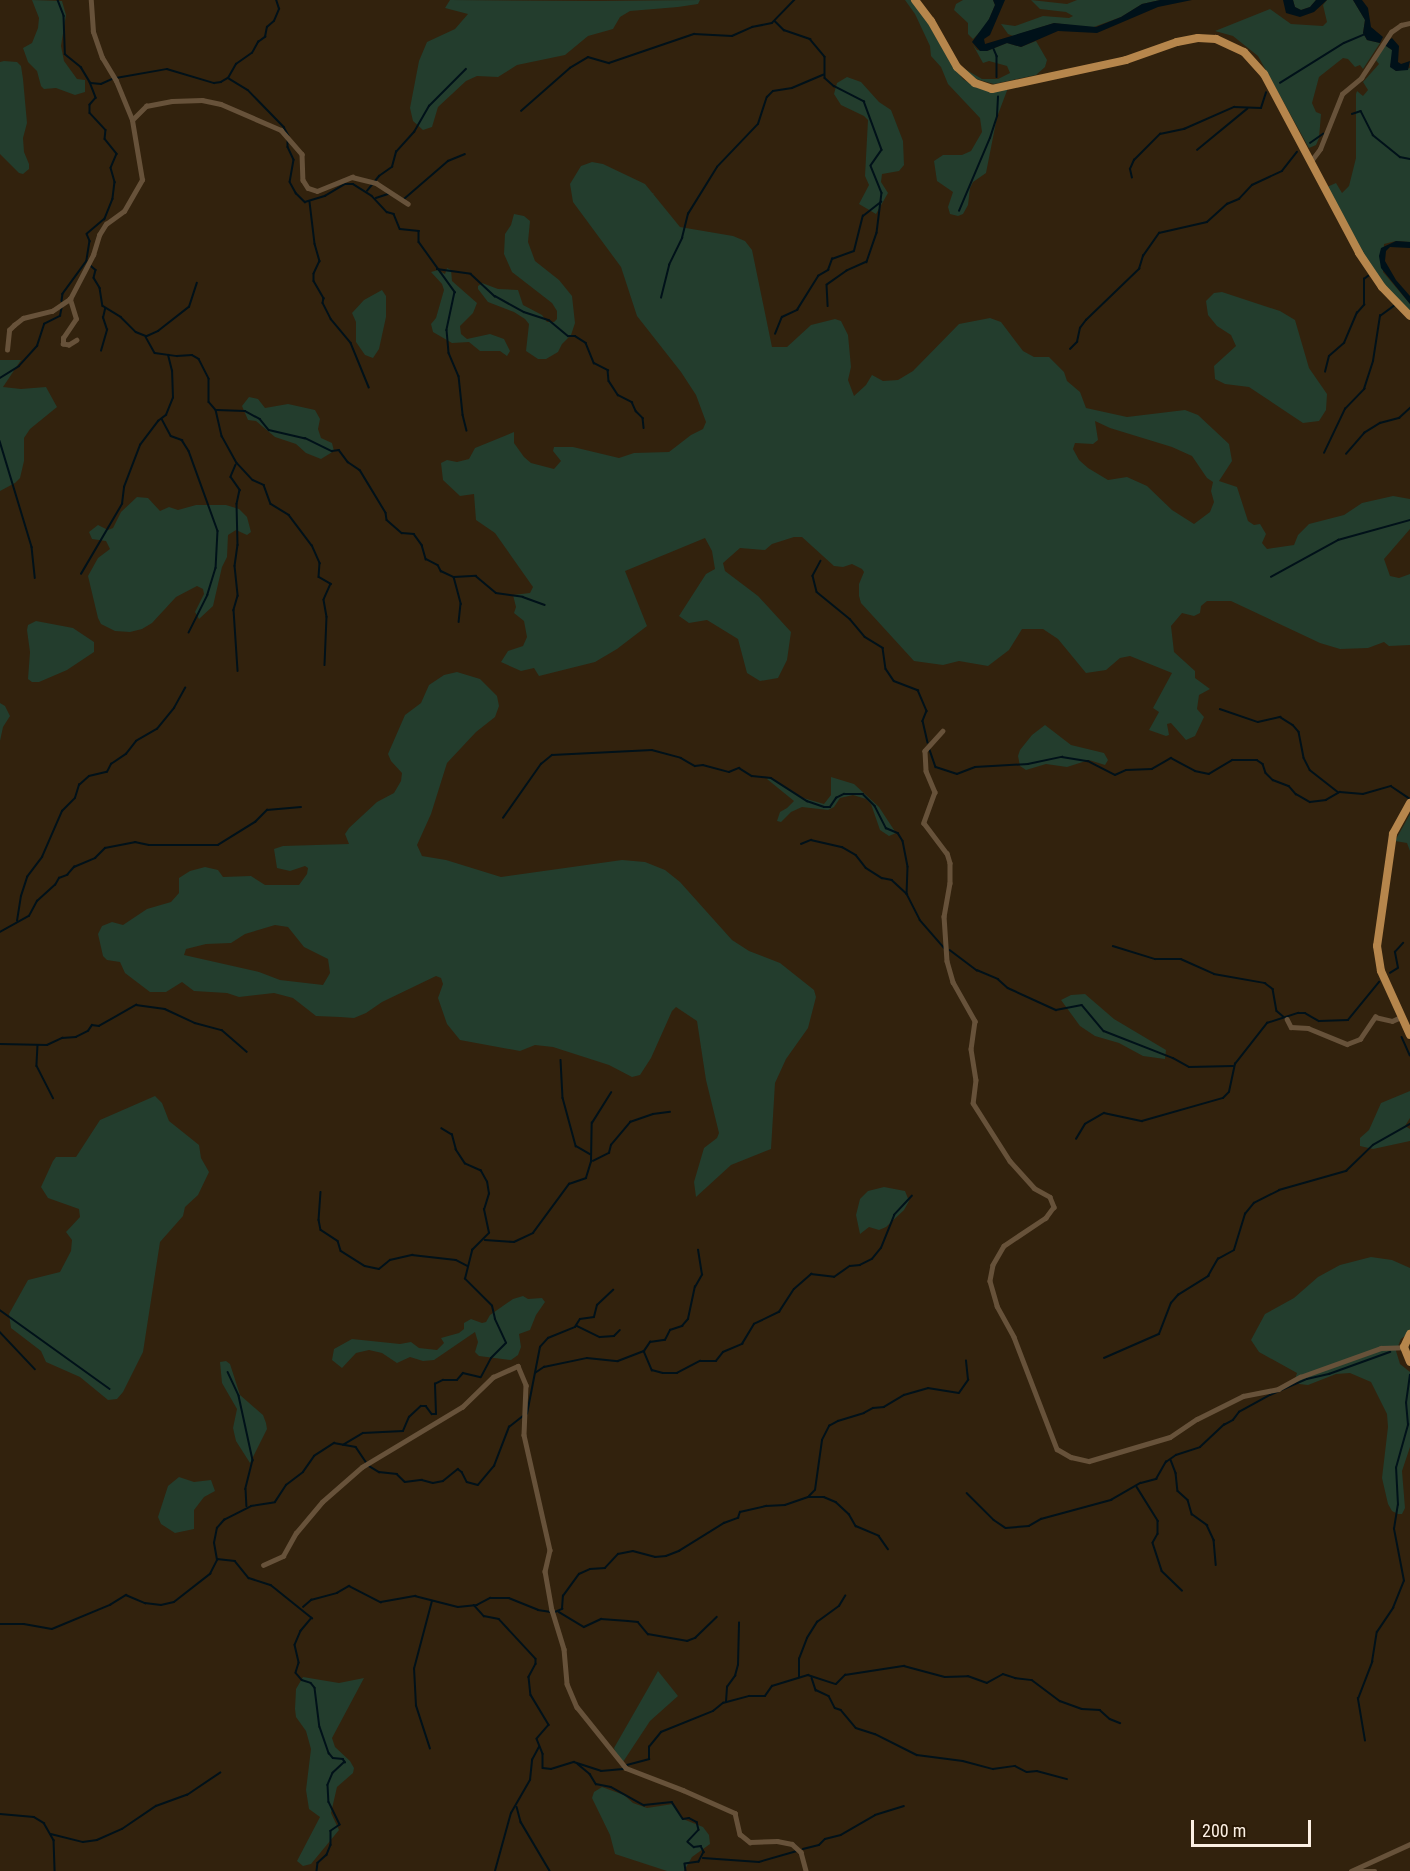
<!DOCTYPE html>
<style>
body{margin:0}
#map{position:relative;width:1410px;height:1871px;overflow:hidden;background:#32220d;font-family:"Roboto Condensed",sans-serif}
div>[style]{position:absolute}
[style*='--x']{left:calc(var(--x)*1px);top:calc(var(--y)*1px);width:calc(var(--w)*1px);rotate:calc(var(--a)*1deg)}
.green>*{inset:0;background:#233d2d}
.water>*{inset:0;background:#001119}
.stream>*{height:1.5px;margin:-0.75px;padding:0 0.75px;transform-origin:0.75px;border-radius:0.75px;background:#001119}
.minor>*{height:4.5px;margin:-2.25px;padding:0 2.25px;transform-origin:2.25px;border-radius:2.25px;background:#67523a}
.trunk>*{height:8px;margin:-4px;padding:0 4px;transform-origin:4px;border-radius:4px;background:#b6864c}
span{translate:-50% -50%;white-space:nowrap;text-align:center;line-height:1.15;-webkit-text-stroke:6px #281804;paint-order:stroke}
.scale{position:absolute;left:1191px;top:1820px;width:120px;height:27px;box-sizing:border-box;border:3px solid #fcf0e3;border-top:0;padding-left:8px;font-size:18px;line-height:21px;white-space:nowrap;color:#fcf0e3;-webkit-text-stroke:4px #281804;paint-order:stroke}
</style>
<div id="map">
<div class="green">
<i style="clip-path:polygon(32px 0,62px 1px,66px 15px,61px 46px,64px 61px,77px 79px,85px 80px,85px 92px,75px 95px,56px 88px,44px 89px,41px 86px,37px 71px,28px 62px,23px 48px,32px 43px,38px 28px,39px 18px)"></i>
<i style="clip-path:polygon(450px 0,596px 1px,700px 0,698px 4px,678px 7px,630px 11px,620px 17px,613px 29px,588px 36px,565px 55px,517px 65px,498px 77px,477px 76px,466px 81px,438px 107px,432px 127px,423px 130px,413px 121px,410px 108px,419px 61px,427px 42px,455px 29px,468px 14px,445px 8px)"></i>
<i style="clip-path:polygon(905px 0,911px 0,926px 20px,952px 65px,963px 79px,974px 86px,1008px 88px,997px 117px,986px 173px,973px 182px,970px 188px,968px 205px,963px 214px,958px 216px,950px 214px,948px 207px,953px 192px,937px 181px,934px 161px,943px 155px,962px 155px,971px 151px,982px 132px,980px 118px,948px 84px,941px 67px,931px 56px,930px 46px,915px 14px)"></i>
<i style="clip-path:polygon(963px 0,993px 0,995px 5px,986px 26px,973px 39px,968px 34px,968px 23px,954px 10px,956px 4px)"></i>
<i style="clip-path:polygon(1031px 0,1067px 4px,1077px 0,1160px 0,1142px 4px,1121px 17px,1091px 28px,1054px 23px,1013px 36px,1008px 34px,1001px 24px,1015px 26px,1043px 16px,1069px 18px,1073px 16px,1066px 12px,1040px 9px)"></i>
<i style="clip-path:polygon(1293px 0,1316px 0,1310px 7px,1301px 10px,1295px 7px)"></i>
<i style="clip-path:polygon(1327px 0,1353px 0,1365px 20px,1363px 33px,1367px 40px,1380px 43px,1363px 69px,1360px 65px,1355px 67px,1348px 59px,1343px 58px,1319px 77px,1312px 103px,1316px 112px,1321px 114px,1319px 138px,1316px 145px,1309px 148px,1258px 56px,1233px 36px,1215px 31px,1270px 9px,1291px 24px,1323px 26px,1327px 22px,1323px 5px)"></i>
<i style="clip-path:polygon(1036px 41px,1047px 60px,1045px 67px,1036px 75px,994px 84px,976px 79px,963px 68px,982px 79px,998px 79px,1010px 73px,1007px 66px,989px 61px,983px 63px,973px 45px,977px 50px,987px 51px,1007px 43px,1021px 47px)"></i>
<i style="clip-path:polygon(1383px 44px,1392px 50px,1393px 59px,1390px 65px,1396px 71px,1410px 68px,1410px 242px,1396px 241px,1384px 244px,1383px 272px,1410px 304px,1410px 314px,1379px 281px,1363px 258px,1327px 187px,1336px 183px,1342px 193px,1349px 186px,1356px 158px,1356px 94px,1357px 91px,1363px 96px,1368px 90px,1363px 82px,1379px 64px,1375px 59px)"></i>
<i style="clip-path:polygon(4px 61px,17px 62px,21px 66px,23px 79px,27px 123px,23px 138px,24px 152px,29px 164px,29px 169px,23px 174px,19px 173px,0 154px,0 62px)"></i>
<i style="clip-path:polygon(847px 77px,861px 82px,879px 102px,891px 110px,903px 141px,904px 165px,899px 171px,882px 174px,881px 182px,888px 193px,876px 214px,859px 204px,869px 185px,865px 176px,868px 120px,864px 116px,841px 105px,834px 94px,837px 83px)"></i>
<i style="clip-path:polygon(evenodd,592px 162px,603px 164px,645px 184px,680px 227px,733px 236px,745px 241px,752px 250px,772px 347px,787px 347px,811px 325px,835px 319px,841px 321px,848px 335px,851px 367px,848px 380px,854px 396px,866px 385px,872px 375px,883px 381px,898px 380px,913px 371px,959px 324px,990px 318px,1001px 322px,1023px 351px,1034px 357px,1049px 357px,1064px 372px,1067px 381px,1080px 392px,1086px 408px,1127px 417px,1185px 410px,1198px 415px,1229px 444px,1232px 461px,1219px 481px,1237px 487px,1248px 521px,1254px 525px,1260px 524px,1266px 534px,1262px 543px,1267px 549px,1294px 545px,1298px 535px,1309px 524px,1344px 515px,1362px 503px,1393px 496px,1410px 499px,1410px 529px,1384px 559px,1390px 576px,1399px 578px,1410px 574px,1410px 645px,1389px 646px,1384px 642px,1368px 648px,1340px 649px,1320px 643px,1231px 601px,1207px 601px,1201px 606px,1200px 613px,1194px 616px,1182px 613px,1171px 626px,1174px 652px,1195px 671px,1195px 678px,1210px 689px,1199px 695px,1197px 709px,1204px 717px,1195px 736px,1186px 740px,1171px 723px,1167px 724px,1169px 735px,1166px 736px,1149px 730px,1159px 712px,1153px 708px,1172px 673px,1130px 656px,1120px 658px,1106px 670px,1086px 673px,1058px 639px,1043px 629px,1022px 629px,1009px 650px,988px 666px,959px 661px,943px 665px,914px 661px,861px 603px,859px 596px,859px 584px,864px 572px,862px 569px,852px 564px,843px 567px,834px 566px,802px 537px,794px 537px,772px 544px,765px 550px,740px 548px,723px 563px,725px 571px,758px 596px,791px 632px,787px 660px,778px 678px,760px 681px,747px 673px,738px 639px,707px 620px,689px 623px,679px 616px,706px 574px,715px 569px,712px 551px,705px 538px,625px 571px,647px 626px,617px 649px,595px 662px,539px 676px,534px 668px,521px 671px,501px 662px,508px 651px,523px 646px,527px 637px,524px 621px,514px 613px,516px 607px,513px 595px,530px 593px,533px 587px,495px 533px,476px 520px,474px 494px,460px 496px,443px 480px,441px 463px,447px 460px,457px 462px,469px 459px,475px 448px,514px 432px,514px 443px,524px 457px,531px 463px,554px 469px,561px 461px,553px 451px,554px 447px,573px 447px,619px 458px,634px 453px,669px 452px,691px 435px,703px 429px,706px 422px,696px 395px,681px 372px,637px 316px,621px 267px,573px 202px,570px 184px,581px 166px,592px 162px,1095px 421px,1110px 428px,1172px 447px,1192px 456px,1207px 478px,1213px 482px,1211px 491px,1214px 502px,1210px 512px,1194px 524px,1172px 510px,1147px 486px,1127px 477px,1108px 480px,1088px 468px,1079px 460px,1073px 449px,1075px 443px,1093px 444px,1098px 440px,1095px 421px)"></i>
<i style="clip-path:polygon(514px 214px,524px 216px,530px 221px,528px 242px,535px 261px,559px 280px,572px 296px,575px 323px,571px 335px,562px 344px,558px 352px,546px 359px,538px 359px,526px 351px,529px 324px,525px 319px,514px 312px,488px 302px,478px 289px,478px 286px,482px 283px,498px 289px,518px 290px,523px 305px,542px 315px,547px 322px,554px 322px,557px 319px,557px 311px,552px 303px,512px 272px,504px 254px,505px 234px,511px 225px)"></i>
<i style="clip-path:polygon(447px 268px,451px 270px,452px 281px,477px 303px,473px 313px,460px 326px,461px 334px,467px 339px,490px 334px,504px 339px,510px 351px,507px 356px,500px 351px,480px 351px,469px 342px,452px 343px,433px 332px,431px 324px,436px 318px,444px 290px,442px 284px,431px 272px,438px 270px,445px 274px)"></i>
<i style="clip-path:polygon(382px 290px,386px 296px,386px 317px,379px 349px,373px 358px,365px 355px,356px 342px,356px 322px,352px 313px,364px 300px)"></i>
<i style="clip-path:polygon(1222px 292px,1280px 311px,1295px 320px,1309px 368px,1327px 394px,1326px 410px,1319px 421px,1303px 423px,1249px 387px,1225px 384px,1215px 379px,1214px 366px,1236px 346px,1231px 335px,1217px 326px,1208px 315px,1206px 301px,1214px 293px)"></i>
<i style="clip-path:polygon(21px 360px,3px 387px,21px 389px,46px 387px,57px 407px,30px 429px,24px 438px,24px 461px,20px 478px,15px 483px,0 491px,0 360px)"></i>
<i style="clip-path:polygon(249px 397px,258px 399px,265px 408px,288px 404px,315px 410px,320px 419px,318px 429px,321px 438px,332px 443px,334px 451px,321px 459px,306px 453px,296px 444px,275px 437px,256px 421px,248px 420px,242px 406px)"></i>
<i style="clip-path:polygon(137px 497px,148px 498px,160px 511px,169px 507px,178px 510px,196px 505px,226px 505px,239px 509px,247px 517px,251px 532px,247px 535px,236px 530px,228px 535px,227px 557px,222px 567px,213px 606px,199px 619px,195px 612px,204px 594px,203px 589px,197px 586px,176px 597px,152px 623px,142px 629px,130px 632px,115px 631px,101px 624px,98px 618px,88px 576px,98px 558px,110px 549px,106px 541px,92px 539px,89px 532px,98px 525px,108px 530px,113px 528px,121px 512px)"></i>
<i style="clip-path:polygon(36px 621px,73px 628px,94px 642px,94px 652px,67px 670px,39px 682px,32px 682px,28px 679px,30px 652px,27px 630px,28px 625px)"></i>
<i style="clip-path:polygon(evenodd,457px 672px,480px 679px,497px 696px,499px 706px,495px 717px,476px 732px,447px 763px,431px 814px,417px 845px,422px 856px,446px 860px,501px 877px,622px 860px,645px 862px,665px 870px,680px 882px,732px 940px,749px 951px,780px 963px,814px 990px,816px 997px,808px 1028px,786px 1059px,775px 1083px,771px 1149px,731px 1165px,696px 1197px,694px 1182px,704px 1148px,717px 1138px,719px 1133px,706px 1080px,697px 1021px,676px 1007px,672px 1011px,651px 1058px,640px 1075px,632px 1077px,609px 1065px,553px 1047px,535px 1045px,520px 1051px,460px 1040px,447px 1024px,438px 998px,443px 984px,441px 978px,436px 976px,382px 1002px,366px 1013px,354px 1018px,340px 1017px,316px 1016px,293px 998px,274px 993px,239px 997px,227px 993px,194px 991px,182px 982px,166px 992px,150px 992px,125px 973px,120px 962px,107px 960px,103px 956px,98px 934px,102px 926px,112px 922px,123px 925px,147px 909px,171px 902px,179px 893px,179px 878px,190px 871px,205px 867px,218px 870px,223px 877px,251px 876px,265px 885px,299px 885px,307px 874px,308px 868px,305px 866px,290px 871px,277px 868px,274px 849px,283px 846px,349px 844px,345px 834px,349px 828px,377px 802px,394px 793px,401px 781px,402px 773px,391px 761px,388px 754px,405px 715px,421px 703px,429px 685px,444px 675px,457px 672px,275px 925px,288px 927px,304px 947px,328px 959px,330px 973px,323px 985px,280px 980px,259px 972px,184px 955px,186px 949px,206px 944px,231px 943px,245px 934px,275px 925px)"></i>
<i style="clip-path:polygon(0 703px,5px 706px,10px 716px,3px 727px,0 741px)"></i>
<i style="clip-path:polygon(1045px 725px,1071px 745px,1104px 753px,1108px 760px,1105px 765px,1089px 760px,1067px 767px,1046px 764px,1026px 770px,1020px 766px,1018px 756px,1020px 750px,1032px 735px)"></i>
<i style="clip-path:polygon(770px 777px,803px 798px,824px 804px,831px 795px,831px 777px,854px 784px,879px 807px,896px 833px,889px 836px,880px 830px,871px 804px,866px 799px,853px 795px,840px 798px,834px 807px,828px 810px,802px 807px,791px 812px,781px 822px,777px 821px,780px 812px,787px 808px,794px 801px,767px 779px)"></i>
<i style="clip-path:polygon(1410px 814px,1410px 851px,1407px 843px,1395px 841px)"></i>
<i style="clip-path:polygon(1085px 994px,1114px 1019px,1166px 1050px,1165px 1059px,1143px 1056px,1119px 1043px,1095px 1036px,1080px 1026px,1061px 1000px,1071px 995px)"></i>
<i style="clip-path:polygon(1410px 1091px,1410px 1118px,1405px 1126px,1410px 1129px,1410px 1141px,1373px 1149px,1360px 1146px,1360px 1138px,1369px 1130px,1381px 1103px)"></i>
<i style="clip-path:polygon(155px 1096px,162px 1103px,169px 1121px,199px 1145px,201px 1158px,209px 1172px,198px 1195px,185px 1207px,183px 1216px,160px 1242px,143px 1352px,123px 1392px,117px 1399px,108px 1400px,80px 1377px,46px 1362px,41px 1351px,11px 1328px,9px 1314px,28px 1280px,60px 1272px,71px 1251px,72px 1240px,66px 1232px,80px 1217px,79px 1209px,48px 1198px,41px 1187px,53px 1161px,56px 1157px,76px 1157px,100px 1120px)"></i>
<i style="clip-path:polygon(884px 1187px,905px 1191px,909px 1201px,904px 1210px,886px 1227px,879px 1230px,869px 1227px,860px 1234px,856px 1215px,860px 1199px,868px 1191px)"></i>
<i style="clip-path:polygon(1371px 1257px,1392px 1260px,1410px 1268px,1410px 1332px,1401px 1339px,1396px 1351px,1400px 1364px,1410px 1372px,1410px 1447px,1402px 1471px,1405px 1508px,1402px 1514px,1398px 1514px,1392px 1511px,1388px 1504px,1382px 1478px,1388px 1427px,1387px 1414px,1371px 1382px,1350px 1373px,1336px 1374px,1308px 1385px,1299px 1384px,1295px 1379px,1297px 1373px,1259px 1352px,1251px 1340px,1265px 1314px,1294px 1298px,1318px 1277px,1340px 1265px)"></i>
<i style="clip-path:polygon(523px 1296px,528px 1299px,542px 1298px,545px 1302px,536px 1315px,530px 1330px,519px 1334px,521px 1347px,518px 1355px,511px 1360px,479px 1356px,475px 1352px,478px 1342px,475px 1332px,434px 1360px,423px 1361px,410px 1357px,397px 1363px,382px 1353px,369px 1350px,356px 1353px,342px 1368px,332px 1360px,334px 1349px,352px 1339px,400px 1344px,411px 1342px,419px 1348px,437px 1350px,444px 1343px,441px 1338px,459px 1333px,464px 1329px,464px 1323px,471px 1319px,482px 1323px,486px 1322px,490px 1315px,513px 1299px)"></i>
<i style="clip-path:polygon(226px 1361px,230px 1364px,240px 1395px,263px 1415px,266px 1423px,267px 1429px,250px 1463px,236px 1441px,233px 1428px,237px 1409px,222px 1383px,220px 1362px)"></i>
<i style="clip-path:polygon(179px 1477px,194px 1482px,211px 1480px,215px 1491px,204px 1497px,194px 1510px,194px 1529px,175px 1533px,161px 1524px,158px 1517px,168px 1486px)"></i>
<i style="clip-path:polygon(658px 1671px,678px 1696px,650px 1721px,621px 1765px,614px 1748px)"></i>
<i style="clip-path:polygon(303px 1677px,339px 1683px,364px 1678px,332px 1738px,335px 1747px,350px 1761px,354px 1768px,353px 1773px,337px 1787px,331px 1813px,339px 1830px,311px 1864px,303px 1866px,297px 1861px,320px 1817px,309px 1809px,306px 1790px,311px 1749px,306px 1731px,296px 1717px,295px 1709px,296px 1689px)"></i>
<i style="clip-path:polygon(602px 1787px,624px 1795px,633px 1803px,647px 1808px,673px 1804px,683px 1819px,703px 1827px,709px 1835px,710px 1844px,692px 1857px,684px 1871px,667px 1871px,615px 1854px,610px 1835px,592px 1798px,594px 1792px)"></i>
</div>
<div class="water">
<i style="clip-path:polygon(993px 0,1005px 0,990px 35px,984px 39px,985px 44px,1054px 23px,1096px 27px,1121px 17px,1142px 4px,1160px 0,1192px 0,1158px 7px,1097px 33px,1058px 31px,1021px 47px,1007px 43px,987px 51px,980px 51px,972px 42px,989px 19px,995px 5px)"></i>
<i style="clip-path:polygon(1283px 0,1293px 0,1295px 7px,1301px 10px,1310px 7px,1316px 0,1327px 0,1314px 12px,1300px 17px,1286px 13px)"></i>
<i style="clip-path:polygon(1353px 0,1362px 0,1368px 8px,1371px 27px,1383px 37px,1380px 43px,1367px 40px,1363px 33px,1365px 20px)"></i>
<i style="clip-path:polygon(1392px 38px,1399px 46px,1398px 62px,1401px 64px,1410px 61px,1408px 70px,1396px 71px,1390px 67px,1392px 50px,1383px 44px)"></i>
<i style="clip-path:polygon(1396px 241px,1410px 242px,1410px 248px,1390px 247px,1386px 251px,1385px 261px,1396px 280px,1410px 296px,1410px 304px,1381px 268px,1379px 256px,1381px 248px)"></i>
</div>
<div class="stream">
<i style="--x:58;--y:0;--w:17;--a:69"></i>
<i style="--x:64;--y:16;--w:38;--a:88"></i>
<i style="--x:65;--y:54;--w:21;--a:39"></i>
<i style="--x:81;--y:67;--w:17;--a:59"></i>
<i style="--x:90;--y:82;--w:17;--a:69"></i>
<i style="--x:96;--y:98;--w:9;--a:131"></i>
<i style="--x:90;--y:105;--w:8;--a:90"></i>
<i style="--x:90;--y:113;--w:23;--a:47"></i>
<i style="--x:106;--y:130;--w:9;--a:96"></i>
<i style="--x:105;--y:139;--w:19;--a:51"></i>
<i style="--x:117;--y:154;--w:15;--a:113"></i>
<i style="--x:111;--y:168;--w:15;--a:74"></i>
<i style="--x:115;--y:182;--w:17;--a:97"></i>
<i style="--x:113;--y:199;--w:22;--a:112"></i>
<i style="--x:105;--y:219;--w:23;--a:140"></i>
<i style="--x:87;--y:234;--w:8;--a:67"></i>
<i style="--x:90;--y:241;--w:20;--a:99"></i>
<i style="--x:87;--y:261;--w:41;--a:126"></i>
<i style="--x:63;--y:294;--w:7;--a:98"></i>
<i style="--x:775;--y:21;--w:13;--a:45"></i>
<i style="--x:784;--y:30;--w:28;--a:19"></i>
<i style="--x:810;--y:39;--w:23;--a:50"></i>
<i style="--x:825;--y:57;--w:21;--a:90"></i>
<i style="--x:825;--y:78;--w:12;--a:42"></i>
<i style="--x:834;--y:86;--w:34;--a:27"></i>
<i style="--x:864;--y:101;--w:52;--a:69.8"></i>
<i style="--x:882;--y:150;--w:19;--a:125"></i>
<i style="--x:871;--y:166;--w:29;--a:68"></i>
<i style="--x:882;--y:193;--w:40;--a:97.1"></i>
<i style="--x:877;--y:233;--w:31;--a:109"></i>
<i style="--x:867;--y:262;--w:22;--a:156"></i>
<i style="--x:847;--y:271;--w:24;--a:145"></i>
<i style="--x:827;--y:285;--w:21;--a:87"></i>
<i style="--x:994;--y:49;--w:8;--a:67"></i>
<i style="--x:997;--y:56;--w:21;--a:90"></i>
<i style="--x:116;--y:78;--w:52;--a:-10"></i>
<i style="--x:167;--y:69;--w:49;--a:16.6"></i>
<i style="--x:214;--y:83;--w:7;--a:-8"></i>
<i style="--x:221;--y:82;--w:8;--a:-30"></i>
<i style="--x:228;--y:78;--w:16;--a:-60"></i>
<i style="--x:236;--y:64;--w:19;--a:-35"></i>
<i style="--x:252;--y:53;--w:13;--a:-61"></i>
<i style="--x:258;--y:42;--w:9;--a:-36"></i>
<i style="--x:265;--y:37;--w:10;--a:-79"></i>
<i style="--x:267;--y:27;--w:9;--a:-41"></i>
<i style="--x:274;--y:21;--w:13;--a:-67"></i>
<i style="--x:279;--y:9;--w:9;--a:-108"></i>
<i style="--x:228;--y:78;--w:23;--a:31"></i>
<i style="--x:248;--y:90;--w:52;--a:45.8"></i>
<i style="--x:284;--y:127;--w:10;--a:61"></i>
<i style="--x:91;--y:83;--w:10;--a:6"></i>
<i style="--x:101;--y:84;--w:12;--a:-24"></i>
<i style="--x:1280;--y:83;--w:75;--a:-32"></i>
<i style="--x:1344;--y:43;--w:23;--a:-23"></i>
<i style="--x:521;--y:111;--w:65;--a:-41.3"></i>
<i style="--x:570;--y:68;--w:21;--a:-31"></i>
<i style="--x:588;--y:57;--w:22;--a:16"></i>
<i style="--x:609;--y:63;--w:90;--a:-18.8"></i>
<i style="--x:694;--y:34;--w:38;--a:3"></i>
<i style="--x:732;--y:36;--w:22;--a:-24"></i>
<i style="--x:752;--y:27;--w:20;--a:-11"></i>
<i style="--x:772;--y:23;--w:32;--a:-46"></i>
<i style="--x:1352;--y:114;--w:9;--a:-18"></i>
<i style="--x:1361;--y:111;--w:27;--a:63"></i>
<i style="--x:1373;--y:135;--w:35;--a:39"></i>
<i style="--x:1400;--y:157;--w:10;--a:11"></i>
<i style="--x:288;--y:141;--w:6;--a:90"></i>
<i style="--x:288;--y:147;--w:14;--a:65"></i>
<i style="--x:294;--y:160;--w:22;--a:100"></i>
<i style="--x:290;--y:182;--w:13;--a:61"></i>
<i style="--x:296;--y:193;--w:13;--a:45"></i>
<i style="--x:305;--y:202;--w:21;--a:-17"></i>
<i style="--x:325;--y:196;--w:23;--a:-31"></i>
<i style="--x:345;--y:184;--w:8;--a:0"></i>
<i style="--x:353;--y:184;--w:22;--a:32"></i>
<i style="--x:372;--y:196;--w:22;--a:47"></i>
<i style="--x:387;--y:212;--w:7;--a:16"></i>
<i style="--x:394;--y:214;--w:16;--a:68"></i>
<i style="--x:400;--y:229;--w:19;--a:6"></i>
<i style="--x:419;--y:231;--w:11;--a:90"></i>
<i style="--x:419;--y:242;--w:62;--a:54.2"></i>
<i style="--x:455;--y:292;--w:39;--a:102"></i>
<i style="--x:447;--y:330;--w:23;--a:85"></i>
<i style="--x:449;--y:353;--w:25;--a:67"></i>
<i style="--x:459;--y:376;--w:39;--a:84"></i>
<i style="--x:463;--y:415;--w:16;--a:76"></i>
<i style="--x:1310;--y:143;--w:16;--a:-35"></i>
<i style="--x:1197;--y:150;--w:65;--a:-39.4"></i>
<i style="--x:1132;--y:178;--w:9;--a:-103"></i>
<i style="--x:1130;--y:169;--w:10;--a:-66"></i>
<i style="--x:1134;--y:160;--w:37;--a:-45"></i>
<i style="--x:1160;--y:134;--w:25;--a:-12"></i>
<i style="--x:1184;--y:129;--w:55;--a:-23.7"></i>
<i style="--x:1234;--y:107;--w:27;--a:2"></i>
<i style="--x:1261;--y:108;--w:16;--a:-72"></i>
<i style="--x:367;--y:191;--w:19;--a:-51"></i>
<i style="--x:379;--y:176;--w:16;--a:-35"></i>
<i style="--x:392;--y:167;--w:16;--a:-75"></i>
<i style="--x:396;--y:152;--w:27;--a:-48"></i>
<i style="--x:414;--y:132;--w:30;--a:-60"></i>
<i style="--x:429;--y:106;--w:52;--a:-45"></i>
<i style="--x:376;--y:198;--w:13;--a:-18"></i>
<i style="--x:404;--y:199;--w:58;--a:-40.8"></i>
<i style="--x:448;--y:161;--w:18;--a:-22"></i>
<i style="--x:310;--y:202;--w:42;--a:83.2"></i>
<i style="--x:315;--y:244;--w:18;--a:74"></i>
<i style="--x:320;--y:261;--w:14;--a:115"></i>
<i style="--x:314;--y:274;--w:7;--a:90"></i>
<i style="--x:314;--y:281;--w:20;--a:60"></i>
<i style="--x:324;--y:298;--w:5;--a:101"></i>
<i style="--x:323;--y:303;--w:18;--a:63"></i>
<i style="--x:331;--y:319;--w:31;--a:50"></i>
<i style="--x:351;--y:343;--w:48;--a:67.8"></i>
<i style="--x:959;--y:211;--w:79;--a:-67"></i>
<i style="--x:990;--y:138;--w:23;--a:-72"></i>
<i style="--x:997;--y:116;--w:19;--a:-87"></i>
<i style="--x:89;--y:264;--w:9;--a:41"></i>
<i style="--x:96;--y:270;--w:8;--a:104"></i>
<i style="--x:94;--y:278;--w:12;--a:59"></i>
<i style="--x:100;--y:288;--w:18;--a:81"></i>
<i style="--x:103;--y:306;--w:21;--a:31"></i>
<i style="--x:121;--y:317;--w:21;--a:45"></i>
<i style="--x:136;--y:332;--w:11;--a:22"></i>
<i style="--x:437;--y:269;--w:34;--a:8"></i>
<i style="--x:471;--y:274;--w:33;--a:43"></i>
<i style="--x:495;--y:296;--w:33;--a:29"></i>
<i style="--x:524;--y:312;--w:26;--a:18"></i>
<i style="--x:549;--y:320;--w:25;--a:40"></i>
<i style="--x:568;--y:336;--w:7;--a:0"></i>
<i style="--x:575;--y:336;--w:13;--a:32"></i>
<i style="--x:586;--y:343;--w:22;--a:68"></i>
<i style="--x:594;--y:363;--w:16;--a:27"></i>
<i style="--x:608;--y:370;--w:11;--a:85"></i>
<i style="--x:609;--y:381;--w:17;--a:57"></i>
<i style="--x:618;--y:395;--w:16;--a:27"></i>
<i style="--x:632;--y:402;--w:10;--a:66"></i>
<i style="--x:636;--y:411;--w:10;--a:45"></i>
<i style="--x:643;--y:418;--w:10;--a:84"></i>
<i style="--x:661;--y:298;--w:34;--a:-76"></i>
<i style="--x:669;--y:265;--w:30;--a:-64"></i>
<i style="--x:682;--y:238;--w:25;--a:-76"></i>
<i style="--x:688;--y:214;--w:55;--a:-58.3"></i>
<i style="--x:717;--y:167;--w:59;--a:-46.4"></i>
<i style="--x:758;--y:124;--w:28;--a:-72"></i>
<i style="--x:767;--y:97;--w:8;--a:-45"></i>
<i style="--x:773;--y:91;--w:19;--a:-9"></i>
<i style="--x:792;--y:88;--w:34;--a:-23"></i>
<i style="--x:775;--y:334;--w:18;--a:-68"></i>
<i style="--x:782;--y:317;--w:17;--a:-25"></i>
<i style="--x:797;--y:310;--w:40;--a:-58"></i>
<i style="--x:818;--y:276;--w:12;--a:-31"></i>
<i style="--x:828;--y:270;--w:12;--a:-70"></i>
<i style="--x:832;--y:259;--w:23;--a:-20"></i>
<i style="--x:854;--y:251;--w:36;--a:-76"></i>
<i style="--x:863;--y:216;--w:23;--a:-38"></i>
<i style="--x:147;--y:336;--w:12;--a:-24"></i>
<i style="--x:158;--y:331;--w:39;--a:-38"></i>
<i style="--x:189;--y:307;--w:25;--a:-72"></i>
<i style="--x:146;--y:337;--w:18;--a:61"></i>
<i style="--x:155;--y:353;--w:22;--a:8"></i>
<i style="--x:177;--y:356;--w:15;--a:-4"></i>
<i style="--x:192;--y:355;--w:8;--a:30"></i>
<i style="--x:199;--y:359;--w:22;--a:63"></i>
<i style="--x:209;--y:379;--w:23;--a:90"></i>
<i style="--x:209;--y:402;--w:11;--a:49"></i>
<i style="--x:216;--y:410;--w:27;--a:77"></i>
<i style="--x:222;--y:436;--w:31;--a:61"></i>
<i style="--x:237;--y:463;--w:23;--a:47"></i>
<i style="--x:253;--y:480;--w:12;--a:24"></i>
<i style="--x:264;--y:485;--w:20;--a:70"></i>
<i style="--x:271;--y:504;--w:21;--a:31"></i>
<i style="--x:289;--y:515;--w:38;--a:53"></i>
<i style="--x:312;--y:545;--w:20;--a:66"></i>
<i style="--x:320;--y:563;--w:14;--a:94"></i>
<i style="--x:319;--y:577;--w:14;--a:30"></i>
<i style="--x:331;--y:584;--w:17;--a:114"></i>
<i style="--x:324;--y:600;--w:17;--a:80"></i>
<i style="--x:327;--y:617;--w:48;--a:92.4"></i>
<i style="--x:1070;--y:349;--w:10;--a:-45"></i>
<i style="--x:1077;--y:342;--w:14;--a:-78"></i>
<i style="--x:1080;--y:328;--w:10;--a:-53"></i>
<i style="--x:1086;--y:320;--w:74;--a:-43.9"></i>
<i style="--x:1139;--y:269;--w:14;--a:-73"></i>
<i style="--x:1143;--y:256;--w:28;--a:-55"></i>
<i style="--x:1159;--y:233;--w:49;--a:-12.9"></i>
<i style="--x:1207;--y:222;--w:27;--a:-42"></i>
<i style="--x:1227;--y:204;--w:13;--a:-23"></i>
<i style="--x:1239;--y:199;--w:19;--a:-47"></i>
<i style="--x:1252;--y:185;--w:33;--a:-25"></i>
<i style="--x:1282;--y:171;--w:24;--a:-52"></i>
<i style="--x:101;--y:351;--w:22;--a:-74"></i>
<i style="--x:107;--y:330;--w:13;--a:-108"></i>
<i style="--x:103;--y:318;--w:9;--a:-77"></i>
<i style="--x:1325;--y:372;--w:16;--a:-76"></i>
<i style="--x:1329;--y:356;--w:20;--a:-41"></i>
<i style="--x:1344;--y:343;--w:33;--a:-67"></i>
<i style="--x:1357;--y:313;--w:11;--a:-49"></i>
<i style="--x:1364;--y:305;--w:26;--a:-90"></i>
<i style="--x:1364;--y:279;--w:5;--a:-37"></i>
<i style="--x:0;--y:378;--w:22;--a:-32"></i>
<i style="--x:19;--y:366;--w:27;--a:-48"></i>
<i style="--x:37;--y:346;--w:23;--a:-72"></i>
<i style="--x:44;--y:324;--w:18;--a:-27"></i>
<i style="--x:60;--y:316;--w:10;--a:-79"></i>
<i style="--x:217;--y:410;--w:28;--a:2"></i>
<i style="--x:245;--y:411;--w:17;--a:28"></i>
<i style="--x:260;--y:419;--w:14;--a:51"></i>
<i style="--x:269;--y:430;--w:37;--a:13"></i>
<i style="--x:305;--y:438;--w:30;--a:26"></i>
<i style="--x:332;--y:451;--w:7;--a:-8"></i>
<i style="--x:339;--y:450;--w:15;--a:53"></i>
<i style="--x:348;--y:462;--w:14;--a:34"></i>
<i style="--x:360;--y:470;--w:50;--a:58.8"></i>
<i style="--x:386;--y:513;--w:7;--a:82"></i>
<i style="--x:387;--y:520;--w:20;--a:41"></i>
<i style="--x:402;--y:533;--w:12;--a:5"></i>
<i style="--x:414;--y:534;--w:14;--a:54"></i>
<i style="--x:422;--y:545;--w:15;--a:74"></i>
<i style="--x:426;--y:559;--w:13;--a:27"></i>
<i style="--x:438;--y:565;--w:7;--a:63"></i>
<i style="--x:441;--y:571;--w:14;--a:25"></i>
<i style="--x:454;--y:577;--w:22;--a:-3"></i>
<i style="--x:476;--y:576;--w:26;--a:40"></i>
<i style="--x:496;--y:593;--w:27;--a:8"></i>
<i style="--x:523;--y:597;--w:23;--a:20"></i>
<i style="--x:162;--y:419;--w:19;--a:62"></i>
<i style="--x:171;--y:436;--w:12;--a:20"></i>
<i style="--x:182;--y:440;--w:13;--a:58"></i>
<i style="--x:189;--y:451;--w:85;--a:70.1"></i>
<i style="--x:218;--y:531;--w:37;--a:93"></i>
<i style="--x:216;--y:568;--w:28;--a:107"></i>
<i style="--x:208;--y:595;--w:42;--a:116.6"></i>
<i style="--x:0;--y:441;--w:111;--a:73.2"></i>
<i style="--x:32;--y:547;--w:31;--a:84"></i>
<i style="--x:1324;--y:453;--w:49;--a:-64.5"></i>
<i style="--x:1345;--y:409;--w:28;--a:-46"></i>
<i style="--x:1364;--y:389;--w:29;--a:-72"></i>
<i style="--x:1373;--y:361;--w:46;--a:-81.2"></i>
<i style="--x:1380;--y:316;--w:17;--a:-36"></i>
<i style="--x:1346;--y:454;--w:28;--a:-49"></i>
<i style="--x:1364;--y:433;--w:19;--a:-32"></i>
<i style="--x:1380;--y:423;--w:20;--a:-15"></i>
<i style="--x:1399;--y:418;--w:15;--a:-42"></i>
<i style="--x:236;--y:465;--w:13;--a:113"></i>
<i style="--x:231;--y:477;--w:16;--a:55"></i>
<i style="--x:240;--y:490;--w:14;--a:102"></i>
<i style="--x:237;--y:504;--w:41;--a:88.6"></i>
<i style="--x:238;--y:545;--w:21;--a:98"></i>
<i style="--x:235;--y:566;--w:30;--a:84"></i>
<i style="--x:238;--y:596;--w:15;--a:106"></i>
<i style="--x:234;--y:610;--w:61;--a:86.2"></i>
<i style="--x:821;--y:561;--w:17;--a:118"></i>
<i style="--x:813;--y:576;--w:16;--a:76"></i>
<i style="--x:817;--y:592;--w:43;--a:39.3"></i>
<i style="--x:850;--y:619;--w:23;--a:50"></i>
<i style="--x:865;--y:637;--w:21;--a:31"></i>
<i style="--x:883;--y:648;--w:21;--a:82"></i>
<i style="--x:886;--y:669;--w:14;--a:56"></i>
<i style="--x:894;--y:681;--w:26;--a:21"></i>
<i style="--x:918;--y:690;--w:23;--a:67"></i>
<i style="--x:927;--y:711;--w:11;--a:112"></i>
<i style="--x:923;--y:721;--w:22;--a:77"></i>
<i style="--x:81;--y:574;--w:81;--a:-59.6"></i>
<i style="--x:122;--y:504;--w:17;--a:-83"></i>
<i style="--x:124;--y:487;--w:45;--a:-69.1"></i>
<i style="--x:140;--y:445;--w:30;--a:-53"></i>
<i style="--x:158;--y:421;--w:10;--a:-37"></i>
<i style="--x:166;--y:415;--w:18;--a:-68"></i>
<i style="--x:173;--y:398;--w:27;--a:-92"></i>
<i style="--x:172;--y:371;--w:16;--a:-104"></i>
<i style="--x:454;--y:577;--w:28;--a:75"></i>
<i style="--x:461;--y:604;--w:18;--a:96"></i>
<i style="--x:1271;--y:577;--w:77;--a:-28.9"></i>
<i style="--x:1338;--y:540;--w:75;--a:-15.5"></i>
<i style="--x:1220;--y:709;--w:40;--a:18.9"></i>
<i style="--x:1258;--y:722;--w:23;--a:-13"></i>
<i style="--x:1280;--y:717;--w:15;--a:32"></i>
<i style="--x:1293;--y:725;--w:9;--a:49"></i>
<i style="--x:1299;--y:732;--w:26;--a:79"></i>
<i style="--x:1304;--y:758;--w:13;--a:63"></i>
<i style="--x:1310;--y:770;--w:36;--a:38"></i>
<i style="--x:930;--y:750;--w:18;--a:71"></i>
<i style="--x:936;--y:767;--w:22;--a:18"></i>
<i style="--x:957;--y:774;--w:19;--a:-21"></i>
<i style="--x:975;--y:767;--w:53;--a:-3.2"></i>
<i style="--x:1028;--y:764;--w:35;--a:-12"></i>
<i style="--x:1062;--y:757;--w:26;--a:9"></i>
<i style="--x:1088;--y:761;--w:30;--a:27"></i>
<i style="--x:1115;--y:775;--w:12;--a:-24"></i>
<i style="--x:1126;--y:770;--w:26;--a:-2"></i>
<i style="--x:1152;--y:769;--w:22;--a:-30"></i>
<i style="--x:1171;--y:758;--w:27;--a:28"></i>
<i style="--x:1195;--y:771;--w:14;--a:12"></i>
<i style="--x:1209;--y:774;--w:27;--a:-31"></i>
<i style="--x:1232;--y:760;--w:25;--a:0"></i>
<i style="--x:1257;--y:760;--w:7;--a:34"></i>
<i style="--x:1263;--y:764;--w:9;--a:72"></i>
<i style="--x:1266;--y:773;--w:10;--a:45"></i>
<i style="--x:1273;--y:780;--w:17;--a:21"></i>
<i style="--x:1289;--y:786;--w:11;--a:49"></i>
<i style="--x:1296;--y:794;--w:16;--a:30"></i>
<i style="--x:1310;--y:802;--w:16;--a:-7"></i>
<i style="--x:1326;--y:800;--w:16;--a:-30"></i>
<i style="--x:1340;--y:792;--w:23;--a:5"></i>
<i style="--x:1363;--y:794;--w:29;--a:-16"></i>
<i style="--x:1391;--y:786;--w:23;--a:34"></i>
<i style="--x:503;--y:818;--w:66;--a:-54.9"></i>
<i style="--x:541;--y:764;--w:14;--a:-39"></i>
<i style="--x:552;--y:755;--w:100;--a:-2.9"></i>
<i style="--x:652;--y:750;--w:30;--a:15"></i>
<i style="--x:681;--y:758;--w:16;--a:30"></i>
<i style="--x:695;--y:766;--w:8;--a:-7"></i>
<i style="--x:703;--y:765;--w:27;--a:15"></i>
<i style="--x:729;--y:772;--w:11;--a:-22"></i>
<i style="--x:739;--y:768;--w:15;--a:32"></i>
<i style="--x:752;--y:776;--w:19;--a:6"></i>
<i style="--x:771;--y:778;--w:43;--a:32.6"></i>
<i style="--x:807;--y:801;--w:18;--a:19"></i>
<i style="--x:824;--y:807;--w:6;--a:0"></i>
<i style="--x:830;--y:807;--w:11;--a:-56"></i>
<i style="--x:836;--y:798;--w:9;--a:-27"></i>
<i style="--x:844;--y:794;--w:19;--a:0"></i>
<i style="--x:863;--y:794;--w:17;--a:45"></i>
<i style="--x:875;--y:806;--w:25;--a:63"></i>
<i style="--x:886;--y:828;--w:13;--a:23"></i>
<i style="--x:898;--y:833;--w:9;--a:58"></i>
<i style="--x:903;--y:841;--w:26;--a:79"></i>
<i style="--x:908;--y:867;--w:27;--a:92"></i>
<i style="--x:801;--y:844;--w:11;--a:-22"></i>
<i style="--x:811;--y:840;--w:32;--a:13"></i>
<i style="--x:842;--y:847;--w:16;--a:30"></i>
<i style="--x:856;--y:855;--w:16;--a:52"></i>
<i style="--x:866;--y:868;--w:19;--a:32"></i>
<i style="--x:882;--y:878;--w:10;--a:11"></i>
<i style="--x:892;--y:880;--w:21;--a:43"></i>
<i style="--x:907;--y:894;--w:29;--a:63"></i>
<i style="--x:920;--y:920;--w:37;--a:49"></i>
<i style="--x:17;--y:921;--w:25;--a:-81"></i>
<i style="--x:21;--y:896;--w:20;--a:-72"></i>
<i style="--x:27;--y:877;--w:25;--a:-53"></i>
<i style="--x:42;--y:857;--w:50;--a:-66.5"></i>
<i style="--x:62;--y:811;--w:18;--a:-45"></i>
<i style="--x:75;--y:798;--w:14;--a:-73"></i>
<i style="--x:79;--y:785;--w:13;--a:-42"></i>
<i style="--x:89;--y:776;--w:18;--a:-13"></i>
<i style="--x:107;--y:772;--w:9;--a:-63"></i>
<i style="--x:111;--y:764;--w:18;--a:-34"></i>
<i style="--x:126;--y:754;--w:16;--a:-52"></i>
<i style="--x:136;--y:741;--w:24;--a:-30"></i>
<i style="--x:157;--y:729;--w:27;--a:-51"></i>
<i style="--x:174;--y:708;--w:23;--a:-61"></i>
<i style="--x:0;--y:932;--w:33;--a:-29"></i>
<i style="--x:29;--y:916;--w:17;--a:-62"></i>
<i style="--x:37;--y:901;--w:24;--a:-42"></i>
<i style="--x:55;--y:885;--w:8;--a:-60"></i>
<i style="--x:59;--y:878;--w:9;--a:-21"></i>
<i style="--x:67;--y:875;--w:11;--a:-49"></i>
<i style="--x:74;--y:867;--w:23;--a:-23"></i>
<i style="--x:95;--y:858;--w:14;--a:-45"></i>
<i style="--x:105;--y:848;--w:31;--a:-11"></i>
<i style="--x:135;--y:842;--w:14;--a:12"></i>
<i style="--x:149;--y:845;--w:69;--a:0"></i>
<i style="--x:218;--y:845;--w:44;--a:-31.9"></i>
<i style="--x:255;--y:822;--w:17;--a:-45"></i>
<i style="--x:267;--y:810;--w:34;--a:-5"></i>
<i style="--x:1113;--y:946;--w:44;--a:17.2"></i>
<i style="--x:1155;--y:959;--w:26;--a:0"></i>
<i style="--x:1181;--y:959;--w:36;--a:24"></i>
<i style="--x:1214;--y:974;--w:52;--a:10"></i>
<i style="--x:1265;--y:983;--w:10;--a:37"></i>
<i style="--x:1273;--y:989;--w:22;--a:80"></i>
<i style="--x:1277;--y:1011;--w:8;--a:40"></i>
<i style="--x:950;--y:950;--w:34;--a:37"></i>
<i style="--x:977;--y:970;--w:23;--a:23"></i>
<i style="--x:998;--y:979;--w:13;--a:42"></i>
<i style="--x:1008;--y:988;--w:53;--a:24.6"></i>
<i style="--x:1056;--y:1010;--w:26;--a:-11"></i>
<i style="--x:1082;--y:1005;--w:34;--a:50"></i>
<i style="--x:1104;--y:1031;--w:74;--a:21.4"></i>
<i style="--x:1173;--y:1058;--w:18;--a:29"></i>
<i style="--x:1189;--y:1067;--w:44;--a:-1.3"></i>
<i style="--x:1390;--y:973;--w:9;--a:-32"></i>
<i style="--x:1398;--y:968;--w:16;--a:-101"></i>
<i style="--x:1395;--y:952;--w:12;--a:-48"></i>
<i style="--x:1402;--y:1037;--w:20;--a:66"></i>
<i style="--x:0;--y:1044;--w:47;--a:1.2"></i>
<i style="--x:47;--y:1045;--w:17;--a:-25"></i>
<i style="--x:62;--y:1038;--w:14;--a:-4"></i>
<i style="--x:76;--y:1037;--w:13;--a:-27"></i>
<i style="--x:88;--y:1031;--w:7;--a:-56"></i>
<i style="--x:92;--y:1025;--w:7;--a:8"></i>
<i style="--x:99;--y:1026;--w:43;--a:-29.6"></i>
<i style="--x:136;--y:1005;--w:29;--a:8"></i>
<i style="--x:165;--y:1009;--w:33;--a:25"></i>
<i style="--x:195;--y:1023;--w:28;--a:15"></i>
<i style="--x:222;--y:1030;--w:33;--a:41"></i>
<i style="--x:38;--y:1045;--w:21;--a:93"></i>
<i style="--x:37;--y:1066;--w:36;--a:63"></i>
<i style="--x:561;--y:1060;--w:38;--a:87"></i>
<i style="--x:563;--y:1098;--w:50;--a:74.8"></i>
<i style="--x:576;--y:1146;--w:16;--a:30"></i>
<i style="--x:1076;--y:1139;--w:17;--a:-59"></i>
<i style="--x:1085;--y:1124;--w:22;--a:-30"></i>
<i style="--x:1104;--y:1113;--w:39;--a:12"></i>
<i style="--x:1142;--y:1121;--w:84;--a:-15.9"></i>
<i style="--x:1223;--y:1098;--w:8;--a:-45"></i>
<i style="--x:1229;--y:1092;--w:29;--a:-78"></i>
<i style="--x:1235;--y:1064;--w:52;--a:-52"></i>
<i style="--x:1267;--y:1023;--w:33;--a:-18"></i>
<i style="--x:1298;--y:1013;--w:7;--a:0"></i>
<i style="--x:1305;--y:1013;--w:16;--a:30"></i>
<i style="--x:1319;--y:1021;--w:29;--a:-2"></i>
<i style="--x:1348;--y:1020;--w:49;--a:-50.8"></i>
<i style="--x:593;--y:1161;--w:18;--a:-27"></i>
<i style="--x:609;--y:1153;--w:8;--a:-76"></i>
<i style="--x:611;--y:1145;--w:30;--a:-50"></i>
<i style="--x:630;--y:1122;--w:24;--a:-19"></i>
<i style="--x:653;--y:1114;--w:17;--a:-7"></i>
<i style="--x:321;--y:1192;--w:28;--a:94"></i>
<i style="--x:319;--y:1220;--w:10;--a:79"></i>
<i style="--x:321;--y:1230;--w:20;--a:33"></i>
<i style="--x:338;--y:1241;--w:10;--a:73"></i>
<i style="--x:341;--y:1251;--w:28;--a:32"></i>
<i style="--x:365;--y:1266;--w:14;--a:12"></i>
<i style="--x:379;--y:1269;--w:14;--a:-39"></i>
<i style="--x:390;--y:1260;--w:23;--a:-13"></i>
<i style="--x:412;--y:1255;--w:44;--a:6.5"></i>
<i style="--x:456;--y:1260;--w:13;--a:27"></i>
<i style="--x:485;--y:1240;--w:29;--a:4"></i>
<i style="--x:514;--y:1242;--w:21;--a:-25"></i>
<i style="--x:533;--y:1233;--w:61;--a:-53.7"></i>
<i style="--x:569;--y:1184;--w:18;--a:-19"></i>
<i style="--x:586;--y:1178;--w:17;--a:-73"></i>
<i style="--x:591;--y:1162;--w:39;--a:-89"></i>
<i style="--x:592;--y:1123;--w:36;--a:-58"></i>
<i style="--x:0;--y:1310;--w:135;--a:35.7"></i>
<i style="--x:577;--y:1326;--w:25;--a:26"></i>
<i style="--x:600;--y:1337;--w:14;--a:-4"></i>
<i style="--x:614;--y:1336;--w:8;--a:-45"></i>
<i style="--x:0;--y:1332;--w:51;--a:46.6"></i>
<i style="--x:644;--y:1351;--w:21;--a:67"></i>
<i style="--x:652;--y:1370;--w:11;--a:15"></i>
<i style="--x:663;--y:1373;--w:14;--a:0"></i>
<i style="--x:677;--y:1373;--w:26;--a:-28"></i>
<i style="--x:700;--y:1361;--w:16;--a:0"></i>
<i style="--x:716;--y:1361;--w:11;--a:-52"></i>
<i style="--x:723;--y:1352;--w:21;--a:-23"></i>
<i style="--x:742;--y:1344;--w:23;--a:-59"></i>
<i style="--x:754;--y:1324;--w:28;--a:-26"></i>
<i style="--x:779;--y:1312;--w:27;--a:-57"></i>
<i style="--x:794;--y:1289;--w:23;--a:-41"></i>
<i style="--x:811;--y:1274;--w:23;--a:7"></i>
<i style="--x:834;--y:1277;--w:19;--a:-35"></i>
<i style="--x:850;--y:1266;--w:10;--a:-6"></i>
<i style="--x:860;--y:1265;--w:13;--a:-27"></i>
<i style="--x:872;--y:1259;--w:14;--a:-51"></i>
<i style="--x:881;--y:1248;--w:35;--a:-68"></i>
<i style="--x:894;--y:1215;--w:26;--a:-47"></i>
<i style="--x:1104;--y:1358;--w:60;--a:-23.6"></i>
<i style="--x:1159;--y:1334;--w:33;--a:-69"></i>
<i style="--x:1171;--y:1303;--w:11;--a:-49"></i>
<i style="--x:1178;--y:1295;--w:36;--a:-32"></i>
<i style="--x:1208;--y:1276;--w:20;--a:-60"></i>
<i style="--x:1218;--y:1259;--w:18;--a:-29"></i>
<i style="--x:1234;--y:1250;--w:38;--a:-73"></i>
<i style="--x:1245;--y:1214;--w:14;--a:-51"></i>
<i style="--x:1254;--y:1203;--w:28;--a:-27"></i>
<i style="--x:1279;--y:1190;--w:70;--a:-15.8"></i>
<i style="--x:1346;--y:1171;--w:37;--a:-44"></i>
<i style="--x:1373;--y:1145;--w:43;--a:-29.6"></i>
<i style="--x:228;--y:1372;--w:26;--a:65"></i>
<i style="--x:239;--y:1396;--w:66;--a:77.7"></i>
<i style="--x:253;--y:1460;--w:30;--a:104"></i>
<i style="--x:246;--y:1489;--w:17;--a:87"></i>
<i style="--x:535;--y:1373;--w:11;--a:-34"></i>
<i style="--x:544;--y:1367;--w:44;--a:-11.8"></i>
<i style="--x:587;--y:1358;--w:31;--a:6"></i>
<i style="--x:618;--y:1361;--w:28;--a:-21"></i>
<i style="--x:644;--y:1351;--w:11;--a:-56"></i>
<i style="--x:650;--y:1342;--w:15;--a:-8"></i>
<i style="--x:665;--y:1340;--w:11;--a:-63"></i>
<i style="--x:670;--y:1330;--w:13;--a:-18"></i>
<i style="--x:682;--y:1326;--w:9;--a:-49"></i>
<i style="--x:688;--y:1319;--w:33;--a:-78"></i>
<i style="--x:695;--y:1287;--w:14;--a:-60"></i>
<i style="--x:702;--y:1275;--w:25;--a:-99"></i>
<i style="--x:527;--y:1414;--w:68;--a:-79"></i>
<i style="--x:540;--y:1347;--w:12;--a:-48"></i>
<i style="--x:548;--y:1338;--w:29;--a:-22"></i>
<i style="--x:575;--y:1327;--w:9;--a:-58"></i>
<i style="--x:580;--y:1319;--w:14;--a:-8"></i>
<i style="--x:594;--y:1317;--w:12;--a:-76"></i>
<i style="--x:597;--y:1305;--w:22;--a:-43"></i>
<i style="--x:343;--y:1445;--w:23;--a:-31"></i>
<i style="--x:363;--y:1433;--w:40;--a:-2.9"></i>
<i style="--x:403;--y:1431;--w:15;--a:-67"></i>
<i style="--x:409;--y:1417;--w:16;--a:-43"></i>
<i style="--x:421;--y:1406;--w:5;--a:0"></i>
<i style="--x:426;--y:1406;--w:10;--a:53"></i>
<i style="--x:432;--y:1414;--w:4;--a:0"></i>
<i style="--x:436;--y:1414;--w:30;--a:-92"></i>
<i style="--x:435;--y:1384;--w:9;--a:-27"></i>
<i style="--x:443;--y:1380;--w:14;--a:0"></i>
<i style="--x:457;--y:1380;--w:9;--a:-49"></i>
<i style="--x:463;--y:1373;--w:18;--a:13"></i>
<i style="--x:481;--y:1377;--w:21;--a:-62"></i>
<i style="--x:491;--y:1358;--w:21;--a:-45"></i>
<i style="--x:506;--y:1343;--w:26;--a:-115"></i>
<i style="--x:495;--y:1319;--w:13;--a:-103"></i>
<i style="--x:492;--y:1306;--w:38;--a:-135"></i>
<i style="--x:465;--y:1279;--w:30;--a:-76"></i>
<i style="--x:472;--y:1250;--w:24;--a:-45"></i>
<i style="--x:489;--y:1233;--w:24;--a:-102"></i>
<i style="--x:484;--y:1210;--w:17;--a:-73"></i>
<i style="--x:489;--y:1194;--w:12;--a:-99"></i>
<i style="--x:487;--y:1182;--w:13;--a:-119"></i>
<i style="--x:481;--y:1171;--w:17;--a:-156"></i>
<i style="--x:465;--y:1164;--w:17;--a:-123"></i>
<i style="--x:456;--y:1150;--w:16;--a:-105"></i>
<i style="--x:452;--y:1135;--w:12;--a:-149"></i>
<i style="--x:1171;--y:1460;--w:14;--a:69"></i>
<i style="--x:1176;--y:1473;--w:18;--a:84"></i>
<i style="--x:1178;--y:1491;--w:13;--a:42"></i>
<i style="--x:1188;--y:1500;--w:15;--a:74"></i>
<i style="--x:1192;--y:1514;--w:19;--a:36"></i>
<i style="--x:1207;--y:1525;--w:17;--a:65"></i>
<i style="--x:1214;--y:1540;--w:25;--a:85"></i>
<i style="--x:369;--y:1466;--w:12;--a:31"></i>
<i style="--x:379;--y:1472;--w:18;--a:6"></i>
<i style="--x:397;--y:1474;--w:11;--a:45"></i>
<i style="--x:405;--y:1482;--w:17;--a:-7"></i>
<i style="--x:422;--y:1480;--w:11;--a:15"></i>
<i style="--x:433;--y:1483;--w:10;--a:-11"></i>
<i style="--x:443;--y:1481;--w:19;--a:-39"></i>
<i style="--x:458;--y:1469;--w:5;--a:37"></i>
<i style="--x:462;--y:1472;--w:11;--a:63"></i>
<i style="--x:467;--y:1482;--w:11;--a:15"></i>
<i style="--x:478;--y:1485;--w:25;--a:-50"></i>
<i style="--x:494;--y:1466;--w:42;--a:-69"></i>
<i style="--x:509;--y:1427;--w:18;--a:-38"></i>
<i style="--x:1137;--y:1487;--w:40;--a:58"></i>
<i style="--x:1158;--y:1521;--w:13;--a:90"></i>
<i style="--x:1158;--y:1534;--w:10;--a:119"></i>
<i style="--x:1153;--y:1543;--w:29;--a:72"></i>
<i style="--x:1162;--y:1571;--w:28;--a:44"></i>
<i style="--x:967;--y:1493;--w:38;--a:45"></i>
<i style="--x:994;--y:1520;--w:14;--a:34"></i>
<i style="--x:1006;--y:1528;--w:23;--a:-5"></i>
<i style="--x:1029;--y:1526;--w:14;--a:-30"></i>
<i style="--x:1041;--y:1519;--w:73;--a:-15.2"></i>
<i style="--x:1111;--y:1500;--w:34;--a:-30"></i>
<i style="--x:1141;--y:1483;--w:16;--a:-15"></i>
<i style="--x:1156;--y:1479;--w:20;--a:-60"></i>
<i style="--x:1166;--y:1462;--w:12;--a:-35"></i>
<i style="--x:1176;--y:1455;--w:25;--a:-18"></i>
<i style="--x:1200;--y:1447;--w:33;--a:-43"></i>
<i style="--x:1224;--y:1425;--w:10;--a:-29"></i>
<i style="--x:1233;--y:1420;--w:10;--a:-53"></i>
<i style="--x:1239;--y:1412;--w:35;--a:-29"></i>
<i style="--x:1270;--y:1395;--w:40;--a:-23.4"></i>
<i style="--x:1307;--y:1379;--w:23;--a:-13"></i>
<i style="--x:1329;--y:1374;--w:65;--a:-19.8"></i>
<i style="--x:809;--y:1496;--w:8;--a:-45"></i>
<i style="--x:815;--y:1490;--w:50;--a:-82"></i>
<i style="--x:822;--y:1440;--w:16;--a:-63"></i>
<i style="--x:829;--y:1426;--w:10;--a:-29"></i>
<i style="--x:838;--y:1421;--w:27;--a:-17"></i>
<i style="--x:864;--y:1413;--w:10;--a:-29"></i>
<i style="--x:873;--y:1408;--w:11;--a:-5"></i>
<i style="--x:884;--y:1407;--w:23;--a:-31"></i>
<i style="--x:904;--y:1395;--w:25;--a:-16"></i>
<i style="--x:928;--y:1388;--w:31;--a:9"></i>
<i style="--x:959;--y:1393;--w:16;--a:-55"></i>
<i style="--x:968;--y:1380;--w:19;--a:-96"></i>
<i style="--x:217;--y:1559;--w:18;--a:6"></i>
<i style="--x:235;--y:1561;--w:22;--a:51"></i>
<i style="--x:249;--y:1578;--w:23;--a:18"></i>
<i style="--x:271;--y:1585;--w:53;--a:38.8"></i>
<i style="--x:312;--y:1618;--w:17;--a:130"></i>
<i style="--x:301;--y:1631;--w:15;--a:113"></i>
<i style="--x:295;--y:1645;--w:18;--a:77"></i>
<i style="--x:299;--y:1663;--w:10;--a:107"></i>
<i style="--x:296;--y:1673;--w:9;--a:49"></i>
<i style="--x:302;--y:1680;--w:9;--a:18"></i>
<i style="--x:311;--y:1683;--w:6;--a:51"></i>
<i style="--x:315;--y:1688;--w:39;--a:83"></i>
<i style="--x:320;--y:1727;--w:28;--a:71"></i>
<i style="--x:329;--y:1753;--w:6;--a:51"></i>
<i style="--x:333;--y:1758;--w:10;--a:6"></i>
<i style="--x:343;--y:1759;--w:4;--a:56"></i>
<i style="--x:345;--y:1762;--w:16;--a:137"></i>
<i style="--x:333;--y:1773;--w:13;--a:113"></i>
<i style="--x:328;--y:1785;--w:17;--a:87"></i>
<i style="--x:329;--y:1802;--w:25;--a:64"></i>
<i style="--x:340;--y:1825;--w:11;--a:146"></i>
<i style="--x:331;--y:1831;--w:14;--a:90"></i>
<i style="--x:331;--y:1845;--w:11;--a:112"></i>
<i style="--x:327;--y:1855;--w:12;--a:138"></i>
<i style="--x:318;--y:1863;--w:8;--a:97"></i>
<i style="--x:474;--y:1605;--w:15;--a:48"></i>
<i style="--x:484;--y:1616;--w:15;--a:11"></i>
<i style="--x:499;--y:1619;--w:54;--a:47.2"></i>
<i style="--x:536;--y:1659;--w:5;--a:90"></i>
<i style="--x:536;--y:1664;--w:15;--a:118"></i>
<i style="--x:529;--y:1677;--w:18;--a:84"></i>
<i style="--x:531;--y:1695;--w:35;--a:59"></i>
<i style="--x:549;--y:1725;--w:18;--a:131"></i>
<i style="--x:537;--y:1739;--w:16;--a:68"></i>
<i style="--x:543;--y:1754;--w:14;--a:90"></i>
<i style="--x:543;--y:1768;--w:8;--a:7"></i>
<i style="--x:551;--y:1769;--w:24;--a:-17"></i>
<i style="--x:574;--y:1762;--w:28;--a:18"></i>
<i style="--x:601;--y:1771;--w:22;--a:-5"></i>
<i style="--x:303;--y:1607;--w:11;--a:-41"></i>
<i style="--x:311;--y:1600;--w:27;--a:-15"></i>
<i style="--x:337;--y:1593;--w:14;--a:-30"></i>
<i style="--x:349;--y:1586;--w:36;--a:27"></i>
<i style="--x:381;--y:1602;--w:35;--a:-10"></i>
<i style="--x:415;--y:1596;--w:44;--a:14.3"></i>
<i style="--x:458;--y:1607;--w:19;--a:-6"></i>
<i style="--x:477;--y:1605;--w:15;--a:-28"></i>
<i style="--x:490;--y:1598;--w:19;--a:0"></i>
<i style="--x:509;--y:1598;--w:31;--a:22"></i>
<i style="--x:538;--y:1610;--w:13;--a:9"></i>
<i style="--x:555;--y:1612;--w:8;--a:-23"></i>
<i style="--x:562;--y:1609;--w:13;--a:-86"></i>
<i style="--x:563;--y:1596;--w:27;--a:-54"></i>
<i style="--x:579;--y:1574;--w:12;--a:-24"></i>
<i style="--x:590;--y:1569;--w:15;--a:-4"></i>
<i style="--x:605;--y:1568;--w:19;--a:-47"></i>
<i style="--x:618;--y:1554;--w:15;--a:-11"></i>
<i style="--x:633;--y:1551;--w:23;--a:15"></i>
<i style="--x:655;--y:1557;--w:11;--a:-5"></i>
<i style="--x:666;--y:1556;--w:14;--a:-21"></i>
<i style="--x:679;--y:1551;--w:53;--a:-31.9"></i>
<i style="--x:724;--y:1523;--w:15;--a:-20"></i>
<i style="--x:738;--y:1518;--w:6;--a:-72"></i>
<i style="--x:740;--y:1512;--w:27;--a:-13"></i>
<i style="--x:766;--y:1506;--w:19;--a:-3"></i>
<i style="--x:785;--y:1505;--w:24;--a:-19"></i>
<i style="--x:808;--y:1497;--w:16;--a:0"></i>
<i style="--x:824;--y:1497;--w:13;--a:23"></i>
<i style="--x:836;--y:1502;--w:18;--a:43"></i>
<i style="--x:849;--y:1514;--w:14;--a:60"></i>
<i style="--x:856;--y:1526;--w:25;--a:23"></i>
<i style="--x:879;--y:1536;--w:16;--a:55"></i>
<i style="--x:559;--y:1612;--w:29;--a:31"></i>
<i style="--x:584;--y:1627;--w:19;--a:-25"></i>
<i style="--x:601;--y:1619;--w:27;--a:4"></i>
<i style="--x:628;--y:1621;--w:10;--a:6"></i>
<i style="--x:638;--y:1622;--w:16;--a:50"></i>
<i style="--x:648;--y:1634;--w:40;--a:10"></i>
<i style="--x:687;--y:1641;--w:9;--a:-21"></i>
<i style="--x:695;--y:1638;--w:30;--a:-44"></i>
<i style="--x:0;--y:1624;--w:24;--a:0"></i>
<i style="--x:24;--y:1624;--w:28;--a:10"></i>
<i style="--x:52;--y:1629;--w:63;--a:-22.5"></i>
<i style="--x:110;--y:1605;--w:19;--a:-32"></i>
<i style="--x:126;--y:1595;--w:21;--a:23"></i>
<i style="--x:145;--y:1603;--w:16;--a:7"></i>
<i style="--x:161;--y:1605;--w:13;--a:-13"></i>
<i style="--x:174;--y:1602;--w:46;--a:-37.9"></i>
<i style="--x:210;--y:1574;--w:16;--a:-63"></i>
<i style="--x:217;--y:1560;--w:17;--a:-100"></i>
<i style="--x:214;--y:1543;--w:15;--a:-79"></i>
<i style="--x:217;--y:1528;--w:11;--a:-49"></i>
<i style="--x:224;--y:1520;--w:30;--a:-27"></i>
<i style="--x:251;--y:1506;--w:24;--a:-9"></i>
<i style="--x:275;--y:1502;--w:20;--a:-57"></i>
<i style="--x:286;--y:1485;--w:21;--a:-37"></i>
<i style="--x:303;--y:1472;--w:19;--a:-55"></i>
<i style="--x:314;--y:1456;--w:24;--a:-33"></i>
<i style="--x:334;--y:1443;--w:22;--a:10"></i>
<i style="--x:356;--y:1447;--w:18;--a:56"></i>
<i style="--x:799;--y:1677;--w:18;--a:-90"></i>
<i style="--x:799;--y:1659;--w:22;--a:-69"></i>
<i style="--x:807;--y:1638;--w:19;--a:-58"></i>
<i style="--x:817;--y:1622;--w:27;--a:-36"></i>
<i style="--x:839;--y:1606;--w:12;--a:-59"></i>
<i style="--x:812;--y:1678;--w:13;--a:72"></i>
<i style="--x:816;--y:1690;--w:14;--a:25"></i>
<i style="--x:829;--y:1696;--w:13;--a:63"></i>
<i style="--x:835;--y:1708;--w:6;--a:18"></i>
<i style="--x:841;--y:1710;--w:23;--a:50"></i>
<i style="--x:856;--y:1728;--w:20;--a:18"></i>
<i style="--x:875;--y:1734;--w:47;--a:26.6"></i>
<i style="--x:917;--y:1755;--w:46;--a:7.4"></i>
<i style="--x:963;--y:1761;--w:31;--a:15"></i>
<i style="--x:993;--y:1769;--w:22;--a:-8"></i>
<i style="--x:1015;--y:1766;--w:13;--a:27"></i>
<i style="--x:1027;--y:1772;--w:10;--a:-6"></i>
<i style="--x:1037;--y:1771;--w:31;--a:15"></i>
<i style="--x:726;--y:1702;--w:15;--a:-86"></i>
<i style="--x:727;--y:1687;--w:14;--a:-54"></i>
<i style="--x:735;--y:1676;--w:11;--a:-75"></i>
<i style="--x:738;--y:1665;--w:42;--a:-88.6"></i>
<i style="--x:1365;--y:1741;--w:43;--a:-99.5"></i>
<i style="--x:1358;--y:1699;--w:40;--a:-69"></i>
<i style="--x:1372;--y:1662;--w:30;--a:-81"></i>
<i style="--x:1377;--y:1632;--w:29;--a:-56"></i>
<i style="--x:1393;--y:1608;--w:29;--a:-68"></i>
<i style="--x:1404;--y:1581;--w:53;--a:-100.9"></i>
<i style="--x:1394;--y:1529;--w:24;--a:-81"></i>
<i style="--x:1398;--y:1505;--w:37;--a:-93"></i>
<i style="--x:1396;--y:1468;--w:45;--a:-74.4"></i>
<i style="--x:1408;--y:1425;--w:22;--a:-95"></i>
<i style="--x:1406;--y:1403;--w:28;--a:-82"></i>
<i style="--x:430;--y:1749;--w:45;--a:-108"></i>
<i style="--x:416;--y:1706;--w:37;--a:-93"></i>
<i style="--x:414;--y:1669;--w:70;--a:-75.2"></i>
<i style="--x:578;--y:1764;--w:16;--a:40"></i>
<i style="--x:590;--y:1774;--w:12;--a:59"></i>
<i style="--x:596;--y:1784;--w:15;--a:11"></i>
<i style="--x:611;--y:1787;--w:38;--a:29"></i>
<i style="--x:644;--y:1805;--w:28;--a:-6"></i>
<i style="--x:672;--y:1802;--w:20;--a:57"></i>
<i style="--x:683;--y:1819;--w:6;--a:-9"></i>
<i style="--x:689;--y:1818;--w:9;--a:27"></i>
<i style="--x:697;--y:1822;--w:8;--a:76"></i>
<i style="--x:699;--y:1830;--w:16;--a:133"></i>
<i style="--x:688;--y:1842;--w:8;--a:40"></i>
<i style="--x:694;--y:1847;--w:7;--a:-8"></i>
<i style="--x:701;--y:1846;--w:7;--a:63"></i>
<i style="--x:704;--y:1852;--w:11;--a:117"></i>
<i style="--x:699;--y:1862;--w:14;--a:172"></i>
<i style="--x:685;--y:1864;--w:7;--a:82"></i>
<i style="--x:627;--y:1765;--w:23;--a:-15"></i>
<i style="--x:649;--y:1759;--w:12;--a:-90"></i>
<i style="--x:649;--y:1747;--w:19;--a:-51"></i>
<i style="--x:661;--y:1732;--w:56;--a:-22"></i>
<i style="--x:713;--y:1711;--w:13;--a:-39"></i>
<i style="--x:723;--y:1703;--w:27;--a:-15"></i>
<i style="--x:749;--y:1696;--w:16;--a:0"></i>
<i style="--x:765;--y:1696;--w:12;--a:-55"></i>
<i style="--x:772;--y:1686;--w:38;--a:-17"></i>
<i style="--x:808;--y:1675;--w:29;--a:18"></i>
<i style="--x:836;--y:1684;--w:13;--a:-45"></i>
<i style="--x:845;--y:1675;--w:60;--a:-8.7"></i>
<i style="--x:904;--y:1666;--w:42;--a:15"></i>
<i style="--x:945;--y:1677;--w:23;--a:-2"></i>
<i style="--x:968;--y:1676;--w:20;--a:20"></i>
<i style="--x:987;--y:1683;--w:18;--a:-29"></i>
<i style="--x:1003;--y:1674;--w:13;--a:18"></i>
<i style="--x:1015;--y:1678;--w:17;--a:7"></i>
<i style="--x:1032;--y:1680;--w:35;--a:37"></i>
<i style="--x:1060;--y:1701;--w:23;--a:20"></i>
<i style="--x:1082;--y:1709;--w:18;--a:3"></i>
<i style="--x:1100;--y:1710;--w:13;--a:42"></i>
<i style="--x:1110;--y:1719;--w:11;--a:22"></i>
<i style="--x:517;--y:1807;--w:16;--a:75"></i>
<i style="--x:521;--y:1822;--w:57;--a:59.4"></i>
<i style="--x:0;--y:1814;--w:34;--a:5"></i>
<i style="--x:34;--y:1817;--w:12;--a:31"></i>
<i style="--x:44;--y:1823;--w:20;--a:60"></i>
<i style="--x:54;--y:1840;--w:31;--a:88"></i>
<i style="--x:51;--y:1834;--w:33;--a:14"></i>
<i style="--x:83;--y:1842;--w:14;--a:-8"></i>
<i style="--x:97;--y:1840;--w:27;--a:-24"></i>
<i style="--x:122;--y:1829;--w:41;--a:-34.1"></i>
<i style="--x:156;--y:1806;--w:33;--a:-20"></i>
<i style="--x:187;--y:1795;--w:40;--a:-34"></i>
<i style="--x:803;--y:1849;--w:16;--a:-14"></i>
<i style="--x:819;--y:1845;--w:8;--a:-45"></i>
<i style="--x:825;--y:1839;--w:16;--a:-14"></i>
<i style="--x:841;--y:1835;--w:39;--a:-30"></i>
<i style="--x:875;--y:1815;--w:30;--a:-17"></i>
<i style="--x:703;--y:1858;--w:56;--a:4.1"></i>
<i style="--x:759;--y:1862;--w:40;--a:-16"></i>
<i style="--x:495;--y:1871;--w:60;--a:-74.6"></i>
<i style="--x:511;--y:1813;--w:38;--a:-60"></i>
<i style="--x:530;--y:1780;--w:20;--a:-84"></i>
<i style="--x:532;--y:1760;--w:15;--a:-62"></i>
</div>
<div class="minor">
<i style="--x:132;--y:120;--w:20;--a:-45"></i>
<i style="--x:146;--y:106;--w:26;--a:-11"></i>
<i style="--x:172;--y:101;--w:30;--a:-2"></i>
<i style="--x:202;--y:100;--w:19;--a:12"></i>
<i style="--x:221;--y:104;--w:65;--a:23.4"></i>
<i style="--x:281;--y:130;--w:32;--a:49"></i>
<i style="--x:302;--y:154;--w:26;--a:88"></i>
<i style="--x:303;--y:180;--w:9;--a:58"></i>
<i style="--x:308;--y:188;--w:9;--a:18"></i>
<i style="--x:317;--y:191;--w:38;--a:-22"></i>
<i style="--x:352;--y:177;--w:25;--a:14"></i>
<i style="--x:376;--y:183;--w:38;--a:33"></i>
<i style="--x:1311;--y:161;--w:15;--a:-53"></i>
<i style="--x:1320;--y:149;--w:59;--a:-68.2"></i>
<i style="--x:1342;--y:94;--w:25;--a:-40"></i>
<i style="--x:1361;--y:78;--w:55;--a:-56.9"></i>
<i style="--x:1391;--y:32;--w:12;--a:-35"></i>
<i style="--x:1401;--y:25;--w:9;--a:-13"></i>
<i style="--x:77;--y:340;--w:9;--a:148"></i>
<i style="--x:69;--y:345;--w:6;--a:-171"></i>
<i style="--x:63;--y:344;--w:6;--a:-90"></i>
<i style="--x:63;--y:338;--w:23;--a:-56"></i>
<i style="--x:76;--y:319;--w:21;--a:-107"></i>
<i style="--x:70;--y:299;--w:50;--a:-62.4"></i>
<i style="--x:93;--y:255;--w:21;--a:-73"></i>
<i style="--x:99;--y:235;--w:13;--a:-58"></i>
<i style="--x:106;--y:224;--w:22;--a:-36"></i>
<i style="--x:124;--y:211;--w:36;--a:-60"></i>
<i style="--x:142;--y:180;--w:61;--a:-99.5"></i>
<i style="--x:132;--y:120;--w:42;--a:-112.3"></i>
<i style="--x:116;--y:81;--w:27;--a:-121"></i>
<i style="--x:102;--y:58;--w:28;--a:-109"></i>
<i style="--x:93;--y:32;--w:32;--a:-94"></i>
<i style="--x:7;--y:350;--w:20;--a:-84"></i>
<i style="--x:9;--y:330;--w:7;--a:-45"></i>
<i style="--x:14;--y:325;--w:11;--a:-38"></i>
<i style="--x:23;--y:318;--w:30;--a:-14"></i>
<i style="--x:52;--y:311;--w:22;--a:-34"></i>
<i style="--x:943;--y:731;--w:27;--a:132"></i>
<i style="--x:925;--y:751;--w:20;--a:87"></i>
<i style="--x:926;--y:771;--w:23;--a:67"></i>
<i style="--x:935;--y:792;--w:33;--a:110"></i>
<i style="--x:924;--y:823;--w:38;--a:53"></i>
<i style="--x:947;--y:853;--w:10;--a:73"></i>
<i style="--x:950;--y:863;--w:20;--a:90"></i>
<i style="--x:950;--y:883;--w:34;--a:100"></i>
<i style="--x:944;--y:916;--w:45;--a:86.2"></i>
<i style="--x:947;--y:961;--w:22;--a:74"></i>
<i style="--x:953;--y:982;--w:45;--a:60.6"></i>
<i style="--x:975;--y:1021;--w:28;--a:98"></i>
<i style="--x:971;--y:1049;--w:31;--a:81"></i>
<i style="--x:976;--y:1080;--w:23;--a:97"></i>
<i style="--x:973;--y:1103;--w:69;--a:57.5"></i>
<i style="--x:1010;--y:1161;--w:36;--a:48"></i>
<i style="--x:1034;--y:1188;--w:18;--a:29"></i>
<i style="--x:1050;--y:1197;--w:11;--a:68"></i>
<i style="--x:1054;--y:1207;--w:14;--a:126"></i>
<i style="--x:1046;--y:1218;--w:50;--a:146.3"></i>
<i style="--x:1004;--y:1246;--w:22;--a:120"></i>
<i style="--x:993;--y:1265;--w:16;--a:101"></i>
<i style="--x:990;--y:1281;--w:26;--a:74"></i>
<i style="--x:997;--y:1306;--w:35;--a:61"></i>
<i style="--x:1014;--y:1337;--w:120;--a:69"></i>
<i style="--x:1057;--y:1449;--w:16;--a:30"></i>
<i style="--x:1071;--y:1457;--w:18;--a:13"></i>
<i style="--x:1089;--y:1461;--w:84;--a:-16.5"></i>
<i style="--x:1170;--y:1437;--w:32;--a:-34"></i>
<i style="--x:1197;--y:1419;--w:51;--a:-26.6"></i>
<i style="--x:1243;--y:1396;--w:36;--a:-11"></i>
<i style="--x:1278;--y:1389;--w:25;--a:-29"></i>
<i style="--x:1300;--y:1377;--w:86;--a:-19.7"></i>
<i style="--x:1381;--y:1348;--w:23;--a:-2"></i>
<i style="--x:1287;--y:1019;--w:9;--a:63"></i>
<i style="--x:1291;--y:1027;--w:17;--a:3"></i>
<i style="--x:1308;--y:1028;--w:42;--a:22.3"></i>
<i style="--x:1347;--y:1044;--w:14;--a:-21"></i>
<i style="--x:1360;--y:1039;--w:27;--a:-56"></i>
<i style="--x:1375;--y:1017;--w:17;--a:13"></i>
<i style="--x:1392;--y:1021;--w:10;--a:-24"></i>
<i style="--x:263;--y:1565;--w:22;--a:-24"></i>
<i style="--x:283;--y:1556;--w:26;--a:-61"></i>
<i style="--x:296;--y:1533;--w:40;--a:-50"></i>
<i style="--x:322;--y:1502;--w:53;--a:-41.2"></i>
<i style="--x:362;--y:1467;--w:117;--a:-31"></i>
<i style="--x:462;--y:1407;--w:43;--a:-44.1"></i>
<i style="--x:493;--y:1377;--w:27;--a:-24"></i>
<i style="--x:518;--y:1366;--w:21;--a:67"></i>
<i style="--x:526;--y:1385;--w:50;--a:92.3"></i>
<i style="--x:524;--y:1435;--w:118;--a:77.3"></i>
<i style="--x:550;--y:1550;--w:22;--a:103"></i>
<i style="--x:545;--y:1571;--w:40;--a:80"></i>
<i style="--x:552;--y:1610;--w:41;--a:72.9"></i>
<i style="--x:564;--y:1649;--w:35;--a:85"></i>
<i style="--x:567;--y:1684;--w:25;--a:67"></i>
<i style="--x:577;--y:1707;--w:78;--a:51.2"></i>
<i style="--x:626;--y:1768;--w:61;--a:21.1"></i>
<i style="--x:683;--y:1790;--w:57;--a:23.9"></i>
<i style="--x:735;--y:1813;--w:22;--a:77"></i>
<i style="--x:740;--y:1834;--w:13;--a:39"></i>
<i style="--x:750;--y:1842;--w:27;--a:-2"></i>
<i style="--x:777;--y:1841;--w:15;--a:11"></i>
<i style="--x:792;--y:1844;--w:12;--a:42"></i>
<i style="--x:801;--y:1852;--w:20;--a:75"></i>
<i style="--x:1351;--y:1871;--w:65;--a:-24.6"></i>
<i style="--x:1354;--y:1871;--w:21;--a:0"></i>
</div>
<div class="trunk">
<i style="--x:915;--y:0;--w:26;--a:53"></i>
<i style="--x:931;--y:21;--w:53;--a:60.5"></i>
<i style="--x:957;--y:67;--w:24;--a:42"></i>
<i style="--x:975;--y:83;--w:18;--a:19"></i>
<i style="--x:992;--y:89;--w:137;--a:-12.2"></i>
<i style="--x:1126;--y:60;--w:54;--a:-19.4"></i>
<i style="--x:1177;--y:42;--w:21;--a:-11"></i>
<i style="--x:1198;--y:38;--w:18;--a:3"></i>
<i style="--x:1216;--y:39;--w:31;--a:25"></i>
<i style="--x:1244;--y:52;--w:30;--a:48"></i>
<i style="--x:1264;--y:74;--w:203;--a:62"></i>
<i style="--x:1359;--y:253;--w:41;--a:55.9"></i>
<i style="--x:1382;--y:287;--w:40;--a:46"></i>
<i style="--x:1410;--y:803;--w:35;--a:119"></i>
<i style="--x:1393;--y:834;--w:113;--a:98.1"></i>
<i style="--x:1377;--y:946;--w:25;--a:81"></i>
<i style="--x:1381;--y:971;--w:70;--a:65.6"></i>
<i style="--x:1410;--y:1334;--w:14;--a:115"></i>
<i style="--x:1404;--y:1347;--w:16;--a:68"></i>
</div>
<div class="scale">200 m</div>
</div>
